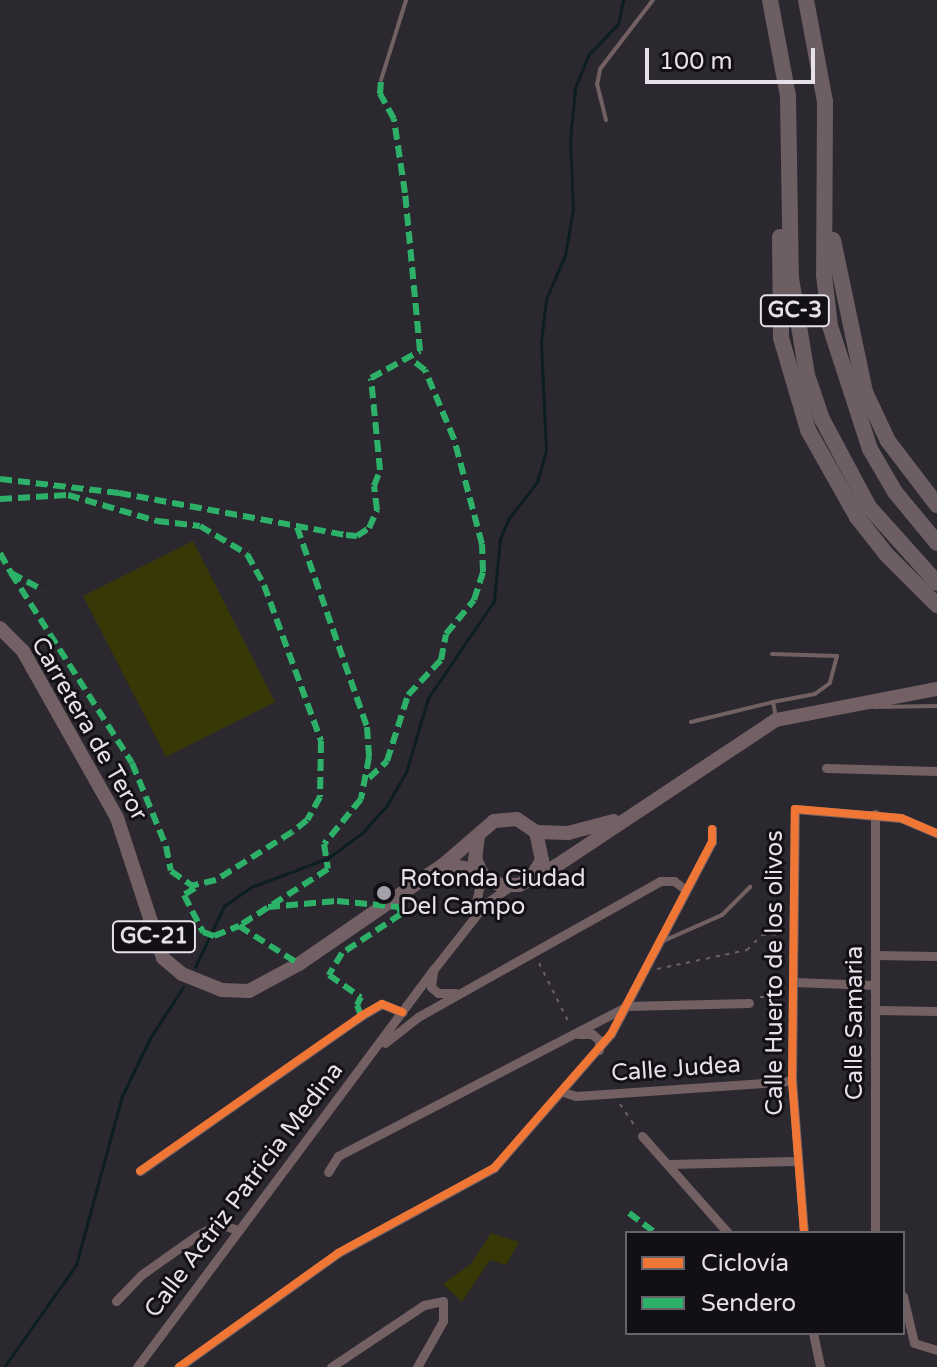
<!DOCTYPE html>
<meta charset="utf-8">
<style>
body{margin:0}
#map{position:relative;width:937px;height:1367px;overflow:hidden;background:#2b2830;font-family:"Varela Round",sans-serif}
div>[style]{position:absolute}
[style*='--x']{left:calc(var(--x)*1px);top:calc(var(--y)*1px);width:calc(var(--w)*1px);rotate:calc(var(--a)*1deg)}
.green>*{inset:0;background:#373806}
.stream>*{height:3px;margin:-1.5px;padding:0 1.5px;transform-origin:1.5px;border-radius:1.5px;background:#0c1e20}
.path>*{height:2px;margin-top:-1px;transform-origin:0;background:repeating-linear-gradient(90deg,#6c5f63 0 4px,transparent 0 10px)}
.service>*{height:4px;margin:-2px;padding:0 2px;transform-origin:2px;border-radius:2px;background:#736062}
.minor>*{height:9px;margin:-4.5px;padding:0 4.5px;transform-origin:4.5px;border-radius:4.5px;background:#736062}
.primary>*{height:14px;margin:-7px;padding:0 7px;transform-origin:7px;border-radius:7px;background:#736065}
.motorway>*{height:16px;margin:-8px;padding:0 8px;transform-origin:8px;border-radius:8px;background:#6c5e63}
.quiet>*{height:6px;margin-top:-3px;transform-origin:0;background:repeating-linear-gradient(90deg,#2db169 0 12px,transparent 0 18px)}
.cycleway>*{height:8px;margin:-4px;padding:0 4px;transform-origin:4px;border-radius:4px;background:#f07635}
.dots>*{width:22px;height:22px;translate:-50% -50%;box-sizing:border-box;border:4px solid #120f15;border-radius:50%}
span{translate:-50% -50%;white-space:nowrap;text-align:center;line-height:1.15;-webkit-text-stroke:6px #120f15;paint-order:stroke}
.shield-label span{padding:2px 6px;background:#120f15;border:2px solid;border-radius:6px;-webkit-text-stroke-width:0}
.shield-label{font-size:22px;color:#e5e0ea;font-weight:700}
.street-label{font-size:24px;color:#e5e0ea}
.poi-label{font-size:24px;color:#e5e0ea}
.left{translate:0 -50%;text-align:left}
.legend{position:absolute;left:625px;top:1231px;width:280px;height:104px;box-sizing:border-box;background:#120f15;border:2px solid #66636a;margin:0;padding:10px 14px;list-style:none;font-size:24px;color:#e5e0ea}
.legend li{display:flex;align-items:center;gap:16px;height:40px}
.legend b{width:40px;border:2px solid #66636a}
.scale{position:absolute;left:645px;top:48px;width:170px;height:36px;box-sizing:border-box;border:4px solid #e5e0ea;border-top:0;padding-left:10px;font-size:24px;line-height:28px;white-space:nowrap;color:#e5e0ea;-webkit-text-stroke:6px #120f15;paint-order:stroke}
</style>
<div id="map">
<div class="green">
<i style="clip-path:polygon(193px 541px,275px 702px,166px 757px,83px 596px)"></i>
<i style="clip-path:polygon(491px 1233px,519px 1242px,506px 1265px,490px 1260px,462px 1302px,443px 1284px,471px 1264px)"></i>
</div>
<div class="stream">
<i style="--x:195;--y:967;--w:68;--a:-64.6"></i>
<i style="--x:224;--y:906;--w:33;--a:-35"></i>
<i style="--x:251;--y:887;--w:82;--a:-20.6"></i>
<i style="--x:328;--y:858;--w:42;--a:-36.3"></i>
<i style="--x:362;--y:833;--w:38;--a:-48"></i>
<i style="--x:387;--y:805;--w:38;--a:-60"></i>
<i style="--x:406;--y:772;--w:77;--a:-73.4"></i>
<i style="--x:428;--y:698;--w:117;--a:-55.8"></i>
<i style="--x:494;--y:601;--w:62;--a:-84.5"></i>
<i style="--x:500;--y:539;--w:23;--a:-67"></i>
<i style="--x:509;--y:518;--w:46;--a:-52.1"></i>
<i style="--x:537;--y:482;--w:33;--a:-74"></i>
<i style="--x:546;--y:450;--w:107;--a:-92.7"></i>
<i style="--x:541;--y:343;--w:44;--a:-83.5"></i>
<i style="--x:546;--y:299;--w:48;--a:-66.6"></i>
<i style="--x:565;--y:255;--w:47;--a:-80.1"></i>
<i style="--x:573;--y:209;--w:68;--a:-92.5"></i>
<i style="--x:570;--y:141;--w:53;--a:-84.6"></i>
<i style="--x:575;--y:88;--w:35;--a:-68"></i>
<i style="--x:588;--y:55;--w:43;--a:-45.9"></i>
<i style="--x:618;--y:24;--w:25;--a:-78"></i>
<i style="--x:4;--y:1367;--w:125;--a:-54.8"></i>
<i style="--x:76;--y:1265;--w:175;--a:-74.8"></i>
<i style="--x:122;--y:1096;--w:64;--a:-64.2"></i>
<i style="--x:150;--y:1038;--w:61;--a:-57.1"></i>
</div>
<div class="path">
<i style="--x:539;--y:963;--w:69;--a:63.4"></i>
<i style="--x:657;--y:969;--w:92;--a:-11.9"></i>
<i style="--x:747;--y:950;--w:21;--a:-45"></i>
<i style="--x:762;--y:935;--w:19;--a:-3"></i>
<i style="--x:760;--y:997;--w:21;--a:0"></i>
<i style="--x:620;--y:1104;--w:30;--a:56"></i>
</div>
<div class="service">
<i style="--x:381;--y:80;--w:84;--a:-72.6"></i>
<i style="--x:606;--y:120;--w:36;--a:-104"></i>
<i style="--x:597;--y:85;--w:16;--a:-79"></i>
<i style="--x:600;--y:69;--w:87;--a:-52.5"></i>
<i style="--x:772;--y:654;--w:65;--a:1.8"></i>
<i style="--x:837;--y:656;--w:28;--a:105"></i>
<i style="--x:830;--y:683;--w:19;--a:144"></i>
<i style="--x:815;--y:694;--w:43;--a:169.2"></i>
<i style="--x:773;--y:702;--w:16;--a:79"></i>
<i style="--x:874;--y:707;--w:63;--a:-0.9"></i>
<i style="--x:691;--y:722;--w:84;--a:-13.7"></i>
<i style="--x:661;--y:942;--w:67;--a:-23.9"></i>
<i style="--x:722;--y:915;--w:40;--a:-45"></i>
</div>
<div class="minor">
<i style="--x:826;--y:768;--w:111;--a:1.5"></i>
<i style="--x:875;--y:814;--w:419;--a:90"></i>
<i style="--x:474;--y:912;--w:39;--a:-78"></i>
<i style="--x:875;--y:955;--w:62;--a:0.9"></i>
<i style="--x:433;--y:972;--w:15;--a:98"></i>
<i style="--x:431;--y:987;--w:9;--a:41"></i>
<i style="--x:438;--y:993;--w:17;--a:0"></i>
<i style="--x:793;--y:982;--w:82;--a:2.1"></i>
<i style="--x:876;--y:1010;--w:61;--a:0.9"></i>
<i style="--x:578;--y:1034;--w:14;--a:0"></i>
<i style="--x:592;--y:1034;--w:9;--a:41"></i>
<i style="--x:599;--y:1040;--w:10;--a:90"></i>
<i style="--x:385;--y:1043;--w:42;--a:-38.2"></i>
<i style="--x:418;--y:1017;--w:278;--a:-29.3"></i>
<i style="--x:660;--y:881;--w:14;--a:0"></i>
<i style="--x:674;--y:881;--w:15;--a:37"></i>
<i style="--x:563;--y:1092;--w:14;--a:17"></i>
<i style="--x:576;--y:1096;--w:217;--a:-4"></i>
<i style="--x:642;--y:1136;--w:130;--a:48.4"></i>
<i style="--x:670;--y:1164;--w:126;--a:-1.4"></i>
<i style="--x:140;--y:1171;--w:270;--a:-35"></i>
<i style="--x:361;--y:1016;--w:24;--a:-30"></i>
<i style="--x:382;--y:1004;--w:22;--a:22"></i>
<i style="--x:328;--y:1172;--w:19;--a:-58"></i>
<i style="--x:338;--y:1156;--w:326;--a:-27.4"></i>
<i style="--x:627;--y:1006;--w:122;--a:-1.4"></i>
<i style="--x:804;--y:1233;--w:152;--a:-94.5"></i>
<i style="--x:792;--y:1081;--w:272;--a:-89.4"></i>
<i style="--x:795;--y:809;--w:106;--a:4.9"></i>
<i style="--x:901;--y:818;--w:39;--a:23"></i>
<i style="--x:903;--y:1296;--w:48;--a:76.8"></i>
<i style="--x:914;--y:1343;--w:24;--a:17"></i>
<i style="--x:116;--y:1301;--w:36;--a:-46"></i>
<i style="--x:141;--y:1275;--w:67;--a:-35.3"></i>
<i style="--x:196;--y:1236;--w:25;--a:-29"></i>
<i style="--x:218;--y:1224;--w:22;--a:16"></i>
<i style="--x:813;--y:1333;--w:35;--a:78"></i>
<i style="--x:137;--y:1367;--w:497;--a:-53.3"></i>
<i style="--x:434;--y:969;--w:83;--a:-51.9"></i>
<i style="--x:485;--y:904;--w:32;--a:-35"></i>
<i style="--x:179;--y:1367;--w:196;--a:-35.6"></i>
<i style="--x:338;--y:1253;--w:178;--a:-28.6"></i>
<i style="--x:494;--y:1168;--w:178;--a:-48.9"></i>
<i style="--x:611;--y:1034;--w:217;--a:-62.3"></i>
<i style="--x:712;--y:842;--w:13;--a:-90"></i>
<i style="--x:331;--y:1367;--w:112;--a:-33.7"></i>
<i style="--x:424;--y:1305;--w:19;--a:-12"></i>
<i style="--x:443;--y:1301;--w:20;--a:90"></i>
<i style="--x:443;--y:1321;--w:53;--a:119.5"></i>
</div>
<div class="primary">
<i style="--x:0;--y:628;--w:33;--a:45"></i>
<i style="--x:23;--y:651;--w:192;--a:60.6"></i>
<i style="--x:117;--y:818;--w:147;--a:71.8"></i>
<i style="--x:163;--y:958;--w:25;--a:40"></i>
<i style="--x:182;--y:974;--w:43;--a:21.8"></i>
<i style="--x:222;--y:990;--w:27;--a:2"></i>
<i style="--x:249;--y:991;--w:57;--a:-28.4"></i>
<i style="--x:299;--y:964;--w:175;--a:-34.5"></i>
<i style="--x:443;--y:865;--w:67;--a:-40.8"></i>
<i style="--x:494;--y:821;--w:23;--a:-5"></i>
<i style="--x:517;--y:819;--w:23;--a:34"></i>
<i style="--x:536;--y:832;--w:29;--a:78"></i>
<i style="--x:542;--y:860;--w:21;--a:121"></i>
<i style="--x:536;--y:832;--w:32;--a:2"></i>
<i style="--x:568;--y:833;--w:47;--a:-14.9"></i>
<i style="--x:478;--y:836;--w:23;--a:97"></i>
<i style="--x:475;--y:859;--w:17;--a:65"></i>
<i style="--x:482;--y:874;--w:21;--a:31"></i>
<i style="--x:500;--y:885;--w:19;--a:0"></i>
<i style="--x:519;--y:885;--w:42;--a:-27.2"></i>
<i style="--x:556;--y:866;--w:264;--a:-33.6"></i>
<i style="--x:776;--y:720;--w:164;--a:-10.9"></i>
<i style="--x:443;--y:865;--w:36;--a:8"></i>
</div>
<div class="motorway">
<i style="--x:770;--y:0;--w:98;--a:79.4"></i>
<i style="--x:788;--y:96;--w:182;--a:89.1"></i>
<i style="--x:791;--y:278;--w:98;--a:80.6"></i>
<i style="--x:807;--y:375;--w:46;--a:71.2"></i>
<i style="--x:822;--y:419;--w:100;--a:61.9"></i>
<i style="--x:869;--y:507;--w:102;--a:48.2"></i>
<i style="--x:806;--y:0;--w:104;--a:79.4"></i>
<i style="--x:825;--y:102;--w:173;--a:90.3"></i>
<i style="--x:824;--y:275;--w:51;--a:83.3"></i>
<i style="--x:830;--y:326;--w:129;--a:72"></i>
<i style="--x:870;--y:449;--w:50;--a:59.8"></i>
<i style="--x:895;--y:492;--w:66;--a:50.5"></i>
<i style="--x:780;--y:237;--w:101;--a:89.4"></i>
<i style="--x:781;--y:338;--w:96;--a:73.6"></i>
<i style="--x:808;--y:430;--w:100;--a:60.6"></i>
<i style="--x:857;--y:517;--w:48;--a:51.7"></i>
<i style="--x:887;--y:555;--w:71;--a:45"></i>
<i style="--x:833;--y:240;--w:155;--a:78.1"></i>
<i style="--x:865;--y:392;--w:54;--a:64.9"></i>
<i style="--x:888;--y:441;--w:81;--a:52.6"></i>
</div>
<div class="quiet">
<i style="--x:0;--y:479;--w:120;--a:6.7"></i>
<i style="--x:119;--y:493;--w:231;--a:10.5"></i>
<i style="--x:346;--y:535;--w:11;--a:5"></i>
<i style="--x:357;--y:536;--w:14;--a:-34"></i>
<i style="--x:369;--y:528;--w:20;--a:-66"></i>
<i style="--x:377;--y:510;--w:24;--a:-97"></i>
<i style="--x:374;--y:486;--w:17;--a:-69"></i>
<i style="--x:380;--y:470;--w:92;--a:-95.6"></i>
<i style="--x:371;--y:378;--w:56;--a:-28.9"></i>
<i style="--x:420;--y:351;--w:159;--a:-95.4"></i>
<i style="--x:405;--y:193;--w:75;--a:-98.5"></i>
<i style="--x:394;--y:119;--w:29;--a:-119"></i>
<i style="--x:380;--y:94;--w:14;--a:-86"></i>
<i style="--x:0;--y:499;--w:68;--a:-3.4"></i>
<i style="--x:68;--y:495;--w:93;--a:16.3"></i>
<i style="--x:157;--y:521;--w:43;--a:6.6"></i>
<i style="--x:200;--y:526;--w:55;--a:30.8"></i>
<i style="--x:247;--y:554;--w:35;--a:61"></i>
<i style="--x:264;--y:585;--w:166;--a:69.9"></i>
<i style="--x:321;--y:741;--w:56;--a:91"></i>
<i style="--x:320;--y:797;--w:26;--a:119"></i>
<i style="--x:307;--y:820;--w:19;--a:141"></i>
<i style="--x:292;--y:832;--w:90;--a:147.7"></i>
<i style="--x:216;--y:880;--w:26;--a:167"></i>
<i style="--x:297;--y:527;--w:212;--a:70.7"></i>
<i style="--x:367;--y:727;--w:30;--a:86"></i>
<i style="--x:369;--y:757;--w:43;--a:100.8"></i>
<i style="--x:361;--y:799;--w:58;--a:129.4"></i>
<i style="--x:324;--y:844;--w:25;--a:81"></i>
<i style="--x:328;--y:869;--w:106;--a:147.4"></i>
<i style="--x:239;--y:926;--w:71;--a:32.3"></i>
<i style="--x:0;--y:553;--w:23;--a:61"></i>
<i style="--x:11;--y:573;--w:36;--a:28"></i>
<i style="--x:11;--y:573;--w:225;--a:57.5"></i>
<i style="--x:132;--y:763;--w:90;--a:67.7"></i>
<i style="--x:166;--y:846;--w:25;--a:79"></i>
<i style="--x:171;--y:871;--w:29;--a:35"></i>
<i style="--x:195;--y:888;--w:13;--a:148"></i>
<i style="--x:184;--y:895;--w:42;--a:62.8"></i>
<i style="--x:203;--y:932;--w:12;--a:20"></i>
<i style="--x:214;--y:936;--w:27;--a:-22"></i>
<i style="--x:369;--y:778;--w:25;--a:-43"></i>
<i style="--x:387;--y:761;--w:69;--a:-72.3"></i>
<i style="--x:408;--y:695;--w:48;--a:-46.7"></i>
<i style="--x:441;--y:660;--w:26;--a:-79"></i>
<i style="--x:446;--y:634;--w:44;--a:-50.5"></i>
<i style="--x:474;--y:600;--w:29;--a:-72"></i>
<i style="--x:483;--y:572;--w:28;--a:-92"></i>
<i style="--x:482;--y:544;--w:109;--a:-104.9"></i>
<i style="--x:454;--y:439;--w:75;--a:-112.8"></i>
<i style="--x:425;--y:370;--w:16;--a:-142"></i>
<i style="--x:268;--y:907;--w:69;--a:-5"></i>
<i style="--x:337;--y:901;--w:62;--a:5.5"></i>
<i style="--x:399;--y:907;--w:7;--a:74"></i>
<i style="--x:401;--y:914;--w:71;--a:146.5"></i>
<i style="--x:342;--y:953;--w:26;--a:121"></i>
<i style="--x:329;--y:975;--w:39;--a:35"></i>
<i style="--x:361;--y:997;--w:9;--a:117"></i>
<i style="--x:357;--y:1005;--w:12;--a:70"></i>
<i style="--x:629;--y:1213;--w:34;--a:37"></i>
</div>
<div class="cycleway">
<i style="--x:140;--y:1171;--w:270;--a:-35"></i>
<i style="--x:361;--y:1016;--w:24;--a:-30"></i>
<i style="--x:382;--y:1004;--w:22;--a:22"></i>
<i style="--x:804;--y:1233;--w:152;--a:-94.5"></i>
<i style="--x:792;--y:1081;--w:272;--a:-89.4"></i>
<i style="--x:795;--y:809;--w:106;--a:4.9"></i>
<i style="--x:901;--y:818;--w:39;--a:23"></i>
<i style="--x:179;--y:1367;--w:196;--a:-35.6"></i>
<i style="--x:338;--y:1253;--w:178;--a:-28.6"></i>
<i style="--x:494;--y:1168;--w:178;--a:-48.9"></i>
<i style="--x:611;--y:1034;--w:217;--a:-62.3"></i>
<i style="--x:712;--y:842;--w:13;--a:-90"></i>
</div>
<div class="dots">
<i style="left:384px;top:893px;background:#a4a0a9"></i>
</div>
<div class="shield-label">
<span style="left:795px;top:311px">GC-3</span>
<span style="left:154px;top:937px">GC-21</span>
</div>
<div class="street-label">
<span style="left:89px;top:729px;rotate:60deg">Carretera de Teror</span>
<span style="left:775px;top:973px;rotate:-90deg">Calle Huerto de los olivos</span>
<span style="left:855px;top:1023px;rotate:-90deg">Calle Samaria</span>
<span style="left:676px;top:1069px;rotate:-4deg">Calle Judea</span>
<span style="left:244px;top:1190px;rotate:-53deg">Calle Actriz Patricia Medina</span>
</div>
<div class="poi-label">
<span class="left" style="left:400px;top:893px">Rotonda Ciudad<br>Del Campo</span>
</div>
<ul class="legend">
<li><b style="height:10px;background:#f07635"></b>Ciclovía</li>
<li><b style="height:10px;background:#2db169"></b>Sendero</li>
</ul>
<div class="scale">100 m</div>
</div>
